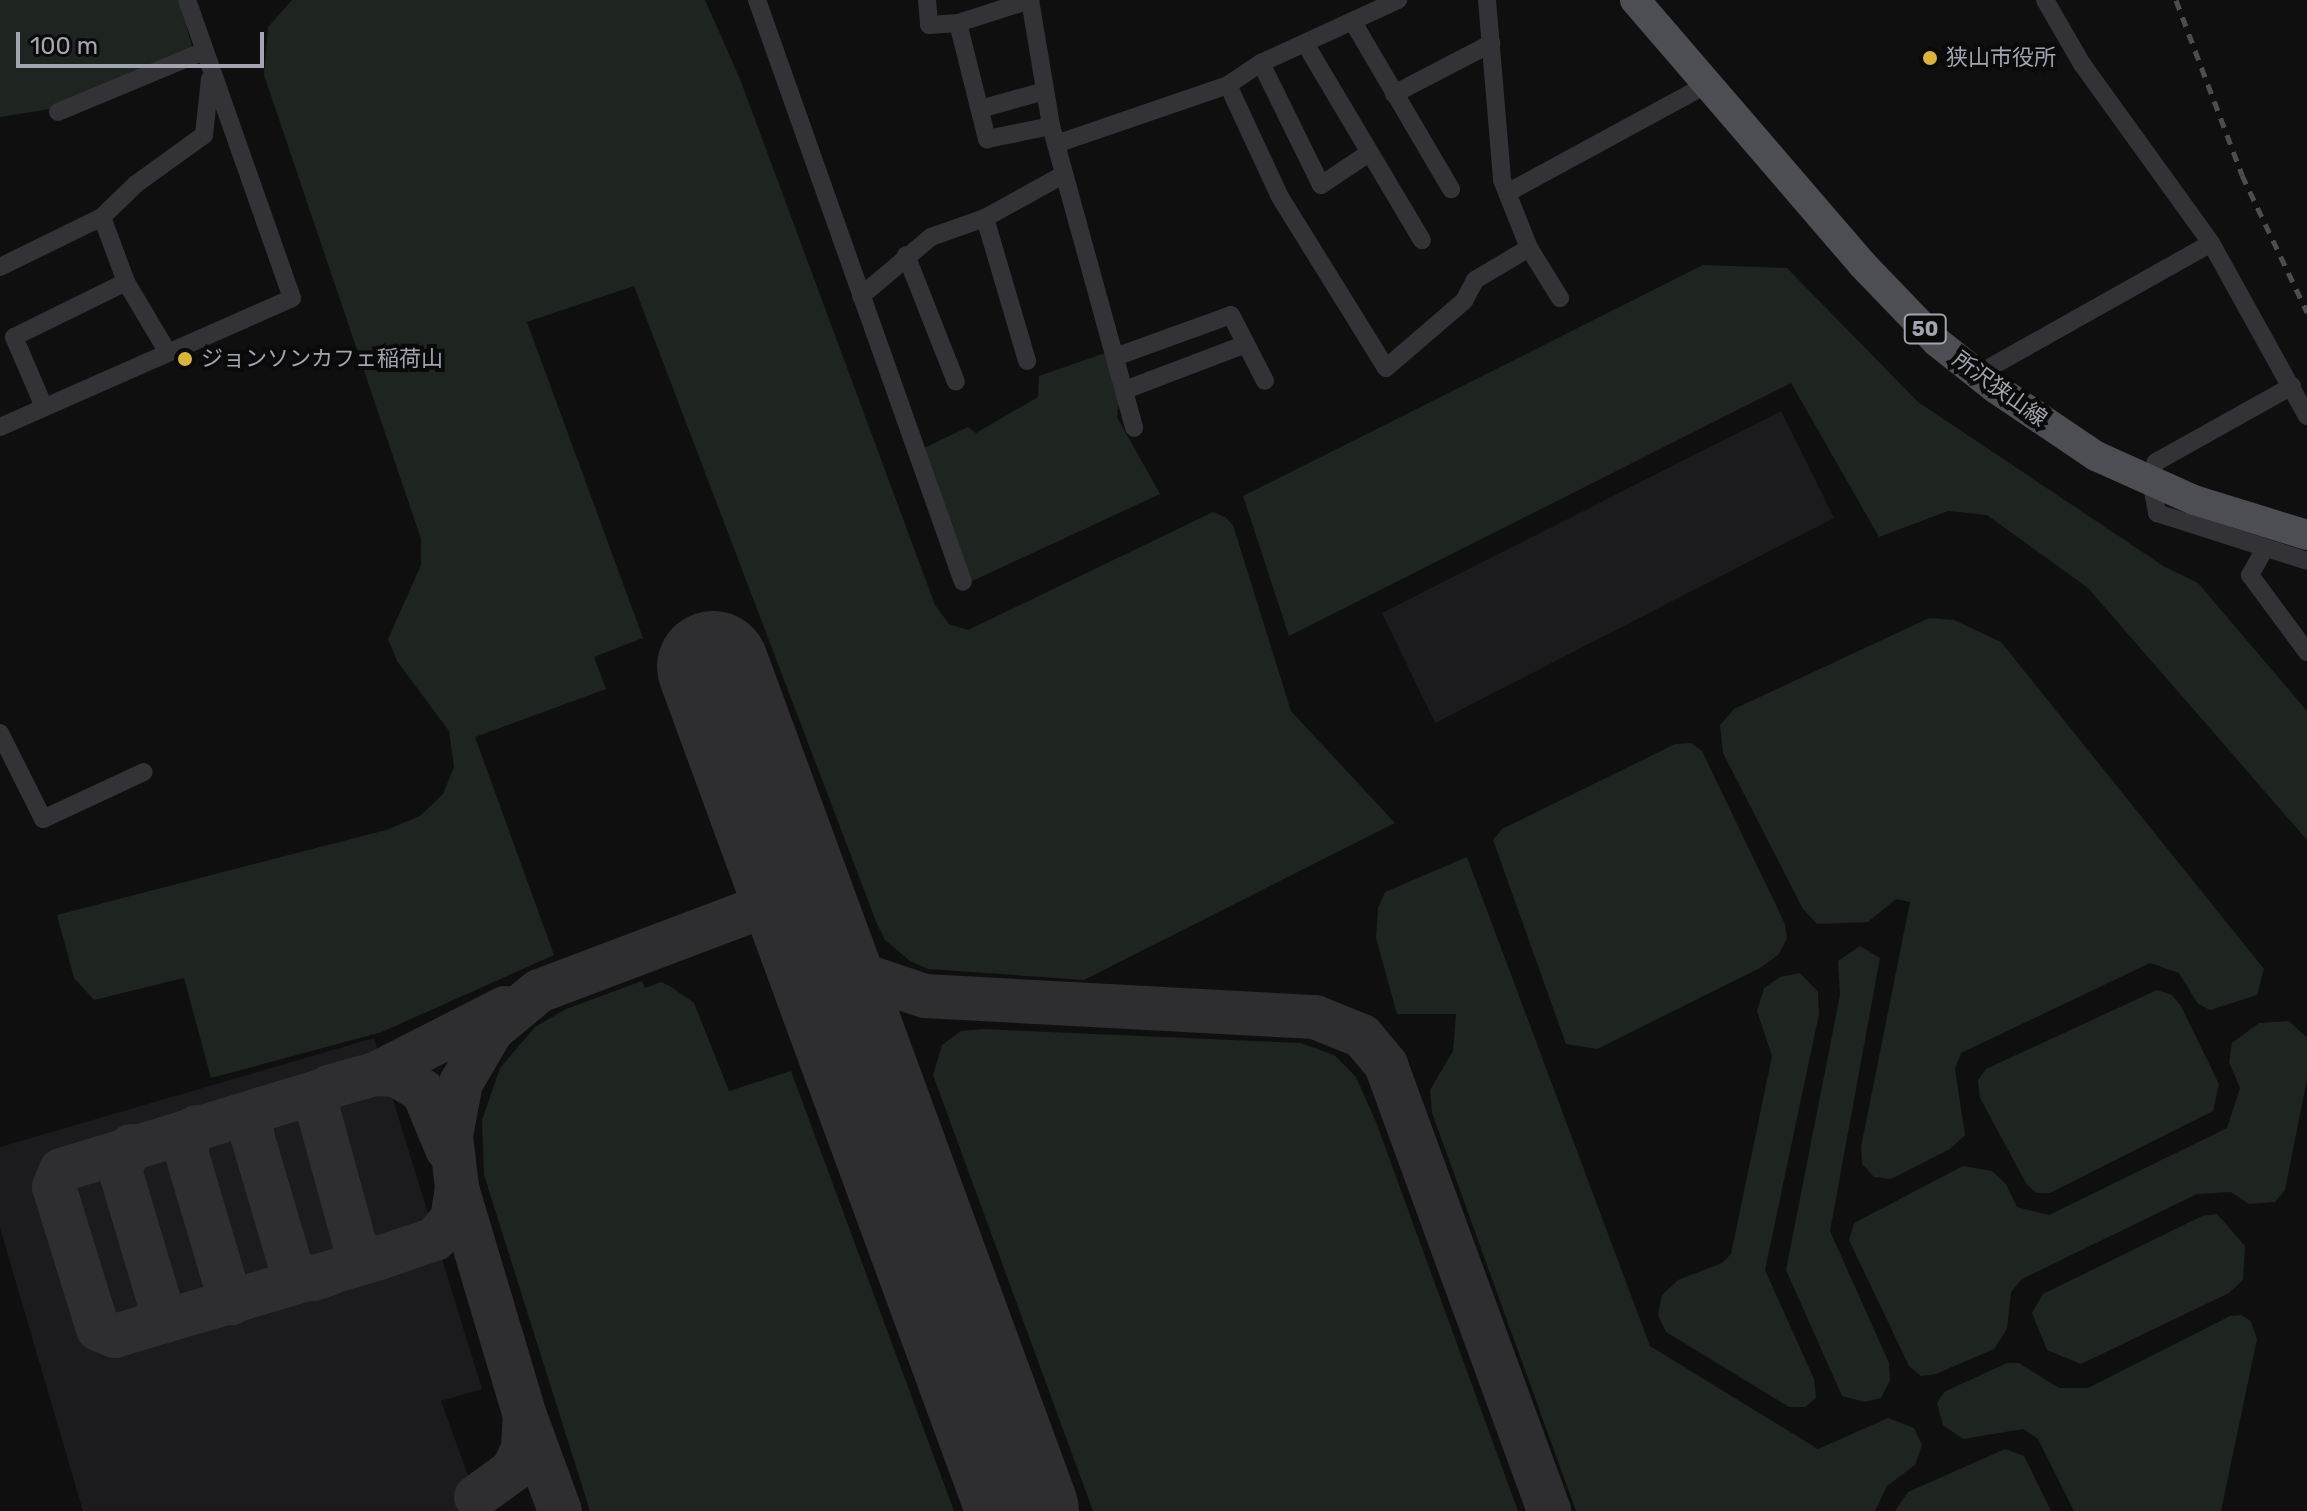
<!DOCTYPE html>
<meta charset="utf-8">
<style>
body{margin:0}
#map{position:relative;width:2307px;height:1511px;overflow:hidden;background:#0f0f10;font-family:Rubik,"Noto Sans JP",sans-serif}
div>[style]{position:absolute}
[style*='--x']{left:calc(var(--x)*1px);top:calc(var(--y)*1px);width:calc(var(--w)*1px);rotate:calc(var(--a)*1deg)}
.built>*{inset:0;background:#1b1b1d}
.green>*{inset:0;background:#1e241f}
.taxiway>*{height:44px;margin:-22px;padding:0 22px;transform-origin:22px;border-radius:22px;background:#2e2e30}
.runway>*{height:112px;margin:-56px;padding:0 56px;transform-origin:56px;border-radius:56px;background:#2e2e30}
.street>*{height:18px;margin:-9px;padding:0 9px;transform-origin:9px;border-radius:9px;background:#333337}
.primary>*{height:30px;margin:-15px;padding:0 15px;transform-origin:15px;border-radius:15px;background:#4d4e53}
.rail>*{height:5px;margin-top:-2.5px;transform-origin:0;background:repeating-linear-gradient(90deg,#4c4d51 0 10px,transparent 0 18px)}
.dots>*{width:22px;height:22px;translate:-50% -50%;box-sizing:border-box;border:4px solid #0a0a0b;border-radius:50%}
span{translate:-50% -50%;white-space:nowrap;text-align:center;line-height:1.15;-webkit-text-stroke:8px #0a0a0b;paint-order:stroke}
.shield-label span{padding:2px 6px;background:#0a0a0b;border:2px solid;border-radius:6px;-webkit-text-stroke-width:0}
.shield-label{font-size:20px;color:#a2a5af;font-weight:700}
.poi-label{font-size:22px;color:#a2a5af}
.left{translate:0 -50%;text-align:left}
.street-label{font-size:22px;color:#a2a5af}
.scale{position:absolute;left:16px;top:32px;width:248px;height:36px;box-sizing:border-box;border:4px solid #a2a5af;border-top:0;padding-left:10px;font-size:24px;line-height:28px;white-space:nowrap;color:#a2a5af;-webkit-text-stroke:6px #0a0a0b;paint-order:stroke}
</style>
<div id="map">
<div class="built">
<i style="clip-path:polygon(1781px 411px,1834px 518px,1435px 723px,1382px 613px)"></i>
<i style="clip-path:polygon(374px 1038px,482px 1389px,441px 1401px,481px 1511px,83px 1511px,0 1228px,0 1147px)"></i>
</div>
<div class="green">
<i style="clip-path:polygon(0 0,179px 0,193px 50px,57px 108px,0 117px)"></i>
<i style="clip-path:polygon(292px 0,705px 0,740px 79px,935px 605px,949px 624px,968px 630px,1213px 512px,1225px 517px,1233px 525px,1291px 711px,1395px 823px,1084px 980px,928px 969px,910px 961px,885px 940px,877px 924px,634px 286px,527px 322px,643px 638px,594px 657px,606px 689px,475px 737px,554px 955px,382px 1032px,211px 1078px,184px 978px,94px 1000px,74px 978px,57px 915px,386px 830px,420px 816px,443px 794px,454px 767px,449px 731px,397px 661px,388px 639px,421px 565px,421px 539px,264px 75px,268px 27px)"></i>
<i style="clip-path:polygon(1703px 265px,1787px 268px,1918px 402px,2165px 567px,2198px 583px,2307px 711px,2307px 840px,2088px 588px,1987px 515px,1948px 511px,1879px 537px,1791px 383px,1289px 636px,1243px 496px)"></i>
<i style="clip-path:polygon(1108px 352px,1119px 401px,1117px 417px,1160px 494px,970px 582px,922px 449px,968px 427px,976px 433px,1038px 397px,1039px 376px)"></i>
<i style="clip-path:polygon(1929px 618px,1954px 620px,2001px 642px,2264px 969px,2257px 995px,2210px 1010px,2198px 1004px,2179px 973px,2150px 963px,1961px 1053px,1955px 1069px,1965px 1135px,1950px 1149px,1891px 1179px,1874px 1177px,1862px 1164px,1861px 1147px,1910px 902px,1896px 899px,1868px 922px,1817px 924px,1803px 909px,1723px 753px,1720px 725px,1734px 709px)"></i>
<i style="clip-path:polygon(1691px 743px,1702px 751px,1785px 924px,1787px 939px,1778px 955px,1760px 968px,1597px 1049px,1566px 1044px,1493px 840px,1502px 829px,1675px 744px)"></i>
<i style="clip-path:polygon(1467px 857px,1650px 1346px,1818px 1449px,1888px 1418px,1914px 1428px,1922px 1445px,1915px 1465px,1887px 1486px,1875px 1511px,1576px 1511px,1432px 1113px,1430px 1090px,1453px 1051px,1456px 1014px,1397px 1014px,1376px 938px,1378px 908px,1385px 892px)"></i>
<i style="clip-path:polygon(1860px 946px,1880px 958px,1830px 1231px,1889px 1363px,1890px 1380px,1881px 1398px,1864px 1402px,1842px 1396px,1786px 1270px,1840px 995px,1838px 961px)"></i>
<i style="clip-path:polygon(1800px 973px,1818px 992px,1819px 1014px,1765px 1270px,1814px 1379px,1816px 1398px,1805px 1407px,1789px 1407px,1666px 1332px,1658px 1315px,1662px 1295px,1678px 1280px,1722px 1263px,1731px 1254px,1772px 1056px,1757px 1011px,1764px 988px,1780px 977px)"></i>
<i style="clip-path:polygon(642px 981px,645px 988px,661px 982px,670px 986px,694px 1003px,729px 1091px,791px 1071px,954px 1511px,590px 1511px,484px 1175px,482px 1120px,500px 1068px,535px 1027px,566px 1009px)"></i>
<i style="clip-path:polygon(2157px 990px,2172px 995px,2181px 1006px,2219px 1084px,2213px 1111px,2050px 1193px,2037px 1193px,2027px 1185px,1980px 1098px,1978px 1080px,1986px 1069px)"></i>
<i style="clip-path:polygon(2289px 1021px,2307px 1038px,2307px 1079px,2285px 1190px,2275px 1202px,2249px 1204px,2231px 1192px,2197px 1194px,2022px 1279px,2011px 1292px,2007px 1329px,1994px 1349px,1936px 1374px,1921px 1376px,1909px 1366px,1849px 1240px,1854px 1223px,1963px 1166px,1992px 1171px,2006px 1184px,2017px 1207px,2049px 1215px,2227px 1128px,2240px 1088px,2229px 1062px,2232px 1043px,2259px 1023px)"></i>
<i style="clip-path:polygon(982px 1029px,1301px 1043px,1334px 1055px,1356px 1077px,1376px 1122px,1518px 1511px,1093px 1511px,933px 1075px,942px 1045px,961px 1031px)"></i>
<i style="clip-path:polygon(2217px 1214px,2245px 1246px,2243px 1280px,2229px 1293px,2081px 1364px,2047px 1350px,2032px 1313px,2043px 1294px,2202px 1216px)"></i>
<i style="clip-path:polygon(2241px 1315px,2251px 1321px,2257px 1339px,2221px 1511px,2074px 1511px,2038px 1439px,2023px 1429px,1963px 1439px,1943px 1425px,1937px 1403px,1944px 1392px,2007px 1363px,2019px 1363px,2059px 1388px,2088px 1388px,2230px 1316px)"></i>
<i style="clip-path:polygon(2005px 1449px,2024px 1456px,2051px 1511px,1895px 1511px,1908px 1492px)"></i>
</div>
<div class="taxiway">
<i style="--x:814;--y:944;--w:51;--a:34.6"></i>
<i style="--x:856;--y:973;--w:73;--a:18.4"></i>
<i style="--x:925;--y:996;--w:391;--a:3.1"></i>
<i style="--x:1315;--y:1017;--w:51;--a:22"></i>
<i style="--x:1362;--y:1036;--w:38;--a:50"></i>
<i style="--x:1386;--y:1065;--w:475;--a:69.9"></i>
<i style="--x:375;--y:1074;--w:21;--a:3"></i>
<i style="--x:396;--y:1075;--w:31;--a:31"></i>
<i style="--x:423;--y:1091;--w:63;--a:67.5"></i>
<i style="--x:261;--y:1109;--w:14;--a:129"></i>
<i style="--x:252;--y:1120;--w:15;--a:90"></i>
<i style="--x:252;--y:1135;--w:134;--a:73.6"></i>
<i style="--x:290;--y:1264;--w:9;--a:58"></i>
<i style="--x:295;--y:1272;--w:20;--a:20"></i>
<i style="--x:314;--y:1279;--w:18;--a:-19"></i>
<i style="--x:196;--y:1127;--w:24;--a:118"></i>
<i style="--x:185;--y:1148;--w:162;--a:73.5"></i>
<i style="--x:131;--y:1146;--w:26;--a:115"></i>
<i style="--x:120;--y:1170;--w:158;--a:73.4"></i>
<i style="--x:165;--y:1321;--w:223;--a:-16.4"></i>
<i style="--x:457;--y:1188;--w:31;--a:99"></i>
<i style="--x:452;--y:1219;--w:26;--a:130"></i>
<i style="--x:435;--y:1239;--w:59;--a:161.3"></i>
<i style="--x:379;--y:1258;--w:15;--a:-169"></i>
<i style="--x:364;--y:1255;--w:13;--a:-132"></i>
<i style="--x:355;--y:1245;--w:148;--a:-105.3"></i>
<i style="--x:316;--y:1102;--w:20;--a:-49"></i>
<i style="--x:329;--y:1087;--w:48;--a:-15.8"></i>
<i style="--x:375;--y:1074;--w:146;--a:-26.9"></i>
<i style="--x:165;--y:1321;--w:52;--a:163.3"></i>
<i style="--x:115;--y:1336;--w:18;--a:-158"></i>
<i style="--x:98;--y:1329;--w:149;--a:-107.2"></i>
<i style="--x:54;--y:1187;--w:18;--a:-68"></i>
<i style="--x:61;--y:1170;--w:276;--a:-16.9"></i>
<i style="--x:476;--y:1497;--w:46;--a:-36.1"></i>
<i style="--x:513;--y:1470;--w:23;--a:-65"></i>
<i style="--x:523;--y:1449;--w:33;--a:-87"></i>
<i style="--x:560;--y:1511;--w:101;--a:-110.2"></i>
<i style="--x:525;--y:1416;--w:238;--a:-106.6"></i>
<i style="--x:457;--y:1188;--w:53;--a:-96.5"></i>
<i style="--x:451;--y:1135;--w:53;--a:-79.1"></i>
<i style="--x:461;--y:1083;--w:61;--a:-59.7"></i>
<i style="--x:492;--y:1030;--w:61;--a:-39.7"></i>
<i style="--x:539;--y:991;--w:275;--a:-20.7"></i>
</div>
<div class="runway">
<i style="--x:713;--y:667;--w:899;--a:69.83"></i>
</div>
<div class="street">
<i style="--x:757;--y:0;--w:617;--a:70.51"></i>
<i style="--x:927;--y:0;--w:25;--a:85"></i>
<i style="--x:929;--y:25;--w:29;--a:-4"></i>
<i style="--x:958;--y:23;--w:76;--a:-17.7"></i>
<i style="--x:1030;--y:0;--w:128;--a:80.5"></i>
<i style="--x:1051;--y:126;--w:313;--a:74.6"></i>
<i style="--x:1487;--y:0;--w:181;--a:85.2"></i>
<i style="--x:1502;--y:180;--w:73;--a:68.3"></i>
<i style="--x:1529;--y:248;--w:59;--a:58.2"></i>
<i style="--x:2045;--y:0;--w:74;--a:60"></i>
<i style="--x:2082;--y:64;--w:221;--a:54.2"></i>
<i style="--x:2211;--y:243;--w:198;--a:61"></i>
<i style="--x:1353;--y:22;--w:194;--a:59.6"></i>
<i style="--x:958;--y:23;--w:120;--a:76"></i>
<i style="--x:987;--y:139;--w:65;--a:-11.5"></i>
<i style="--x:1306;--y:45;--w:227;--a:59.3"></i>
<i style="--x:1261;--y:63;--w:136;--a:63.8"></i>
<i style="--x:1321;--y:185;--w:58;--a:-33.7"></i>
<i style="--x:1228;--y:85;--w:123;--a:65.1"></i>
<i style="--x:1280;--y:197;--w:201;--a:58.2"></i>
<i style="--x:1386;--y:368;--w:103;--a:-40.7"></i>
<i style="--x:1464;--y:301;--w:24;--a:-62"></i>
<i style="--x:1475;--y:280;--w:63;--a:-30.7"></i>
<i style="--x:1394;--y:94;--w:110;--a:-27.5"></i>
<i style="--x:980;--y:109;--w:67;--a:-15.5"></i>
<i style="--x:58;--y:112;--w:156;--a:-22.6"></i>
<i style="--x:1056;--y:144;--w:182;--a:-18.9"></i>
<i style="--x:1228;--y:85;--w:40;--a:-34"></i>
<i style="--x:1261;--y:63;--w:151;--a:-24.7"></i>
<i style="--x:1507;--y:193;--w:226;--a:-28.5"></i>
<i style="--x:102;--y:217;--w:47;--a:-44.1"></i>
<i style="--x:136;--y:184;--w:84;--a:-35.8"></i>
<i style="--x:204;--y:135;--w:56;--a:-83.9"></i>
<i style="--x:985;--y:218;--w:149;--a:73.6"></i>
<i style="--x:906;--y:255;--w:136;--a:68.5"></i>
<i style="--x:0;--y:267;--w:114;--a:-26.1"></i>
<i style="--x:102;--y:217;--w:69;--a:69.7"></i>
<i style="--x:126;--y:282;--w:80;--a:59.3"></i>
<i style="--x:861;--y:296;--w:92;--a:-40.1"></i>
<i style="--x:931;--y:237;--w:57;--a:-19.4"></i>
<i style="--x:985;--y:218;--w:89;--a:-28.9"></i>
<i style="--x:1115;--y:357;--w:123;--a:-19.9"></i>
<i style="--x:1231;--y:315;--w:74;--a:62.7"></i>
<i style="--x:1978;--y:374;--w:267;--a:-29.3"></i>
<i style="--x:2292;--y:386;--w:156;--a:150.8"></i>
<i style="--x:2156;--y:462;--w:15;--a:113"></i>
<i style="--x:2150;--y:476;--w:38;--a:79"></i>
<i style="--x:2157;--y:513;--w:157;--a:17.7"></i>
<i style="--x:1125;--y:390;--w:129;--a:-20.8"></i>
<i style="--x:44;--y:407;--w:76;--a:-113.2"></i>
<i style="--x:14;--y:337;--w:125;--a:-26.2"></i>
<i style="--x:0;--y:427;--w:319;--a:-23.8"></i>
<i style="--x:292;--y:298;--w:316;--a:-109.4"></i>
<i style="--x:2264;--y:550;--w:29;--a:119"></i>
<i style="--x:2250;--y:575;--w:96;--a:53.5"></i>
<i style="--x:0;--y:733;--w:96;--a:63.4"></i>
<i style="--x:43;--y:819;--w:111;--a:-25"></i>
</div>
<div class="primary">
<i style="--x:1635;--y:0;--w:348;--a:49.3"></i>
<i style="--x:1862;--y:264;--w:108;--a:46.1"></i>
<i style="--x:1937;--y:342;--w:74;--a:38.4"></i>
<i style="--x:1995;--y:388;--w:122;--a:34"></i>
<i style="--x:2096;--y:456;--w:107;--a:24.2"></i>
<i style="--x:2194;--y:500;--w:118;--a:17.2"></i>
</div>
<div class="rail">
<i style="--x:2176;--y:0;--w:187;--a:69.3"></i>
<i style="--x:2242;--y:175;--w:152;--a:64.6"></i>
</div>
<div class="dots">
<i style="left:1930px;top:58px;background:#d9b33e"></i>
<i style="left:185px;top:359px;background:#d9b33e"></i>
</div>
<div class="shield-label">
<span style="left:1925px;top:329px">50</span>
</div>
<div class="poi-label">
<span class="left" style="left:1946px;top:58px">狭山市役所</span>
<span class="left" style="left:201px;top:359px">ジョンソンカフェ稲荷山</span>
</div>
<div class="street-label">
<span style="left:2000px;top:389px;rotate:36deg">所沢狭山線</span>
</div>
<div class="scale">100 m</div>
</div>
